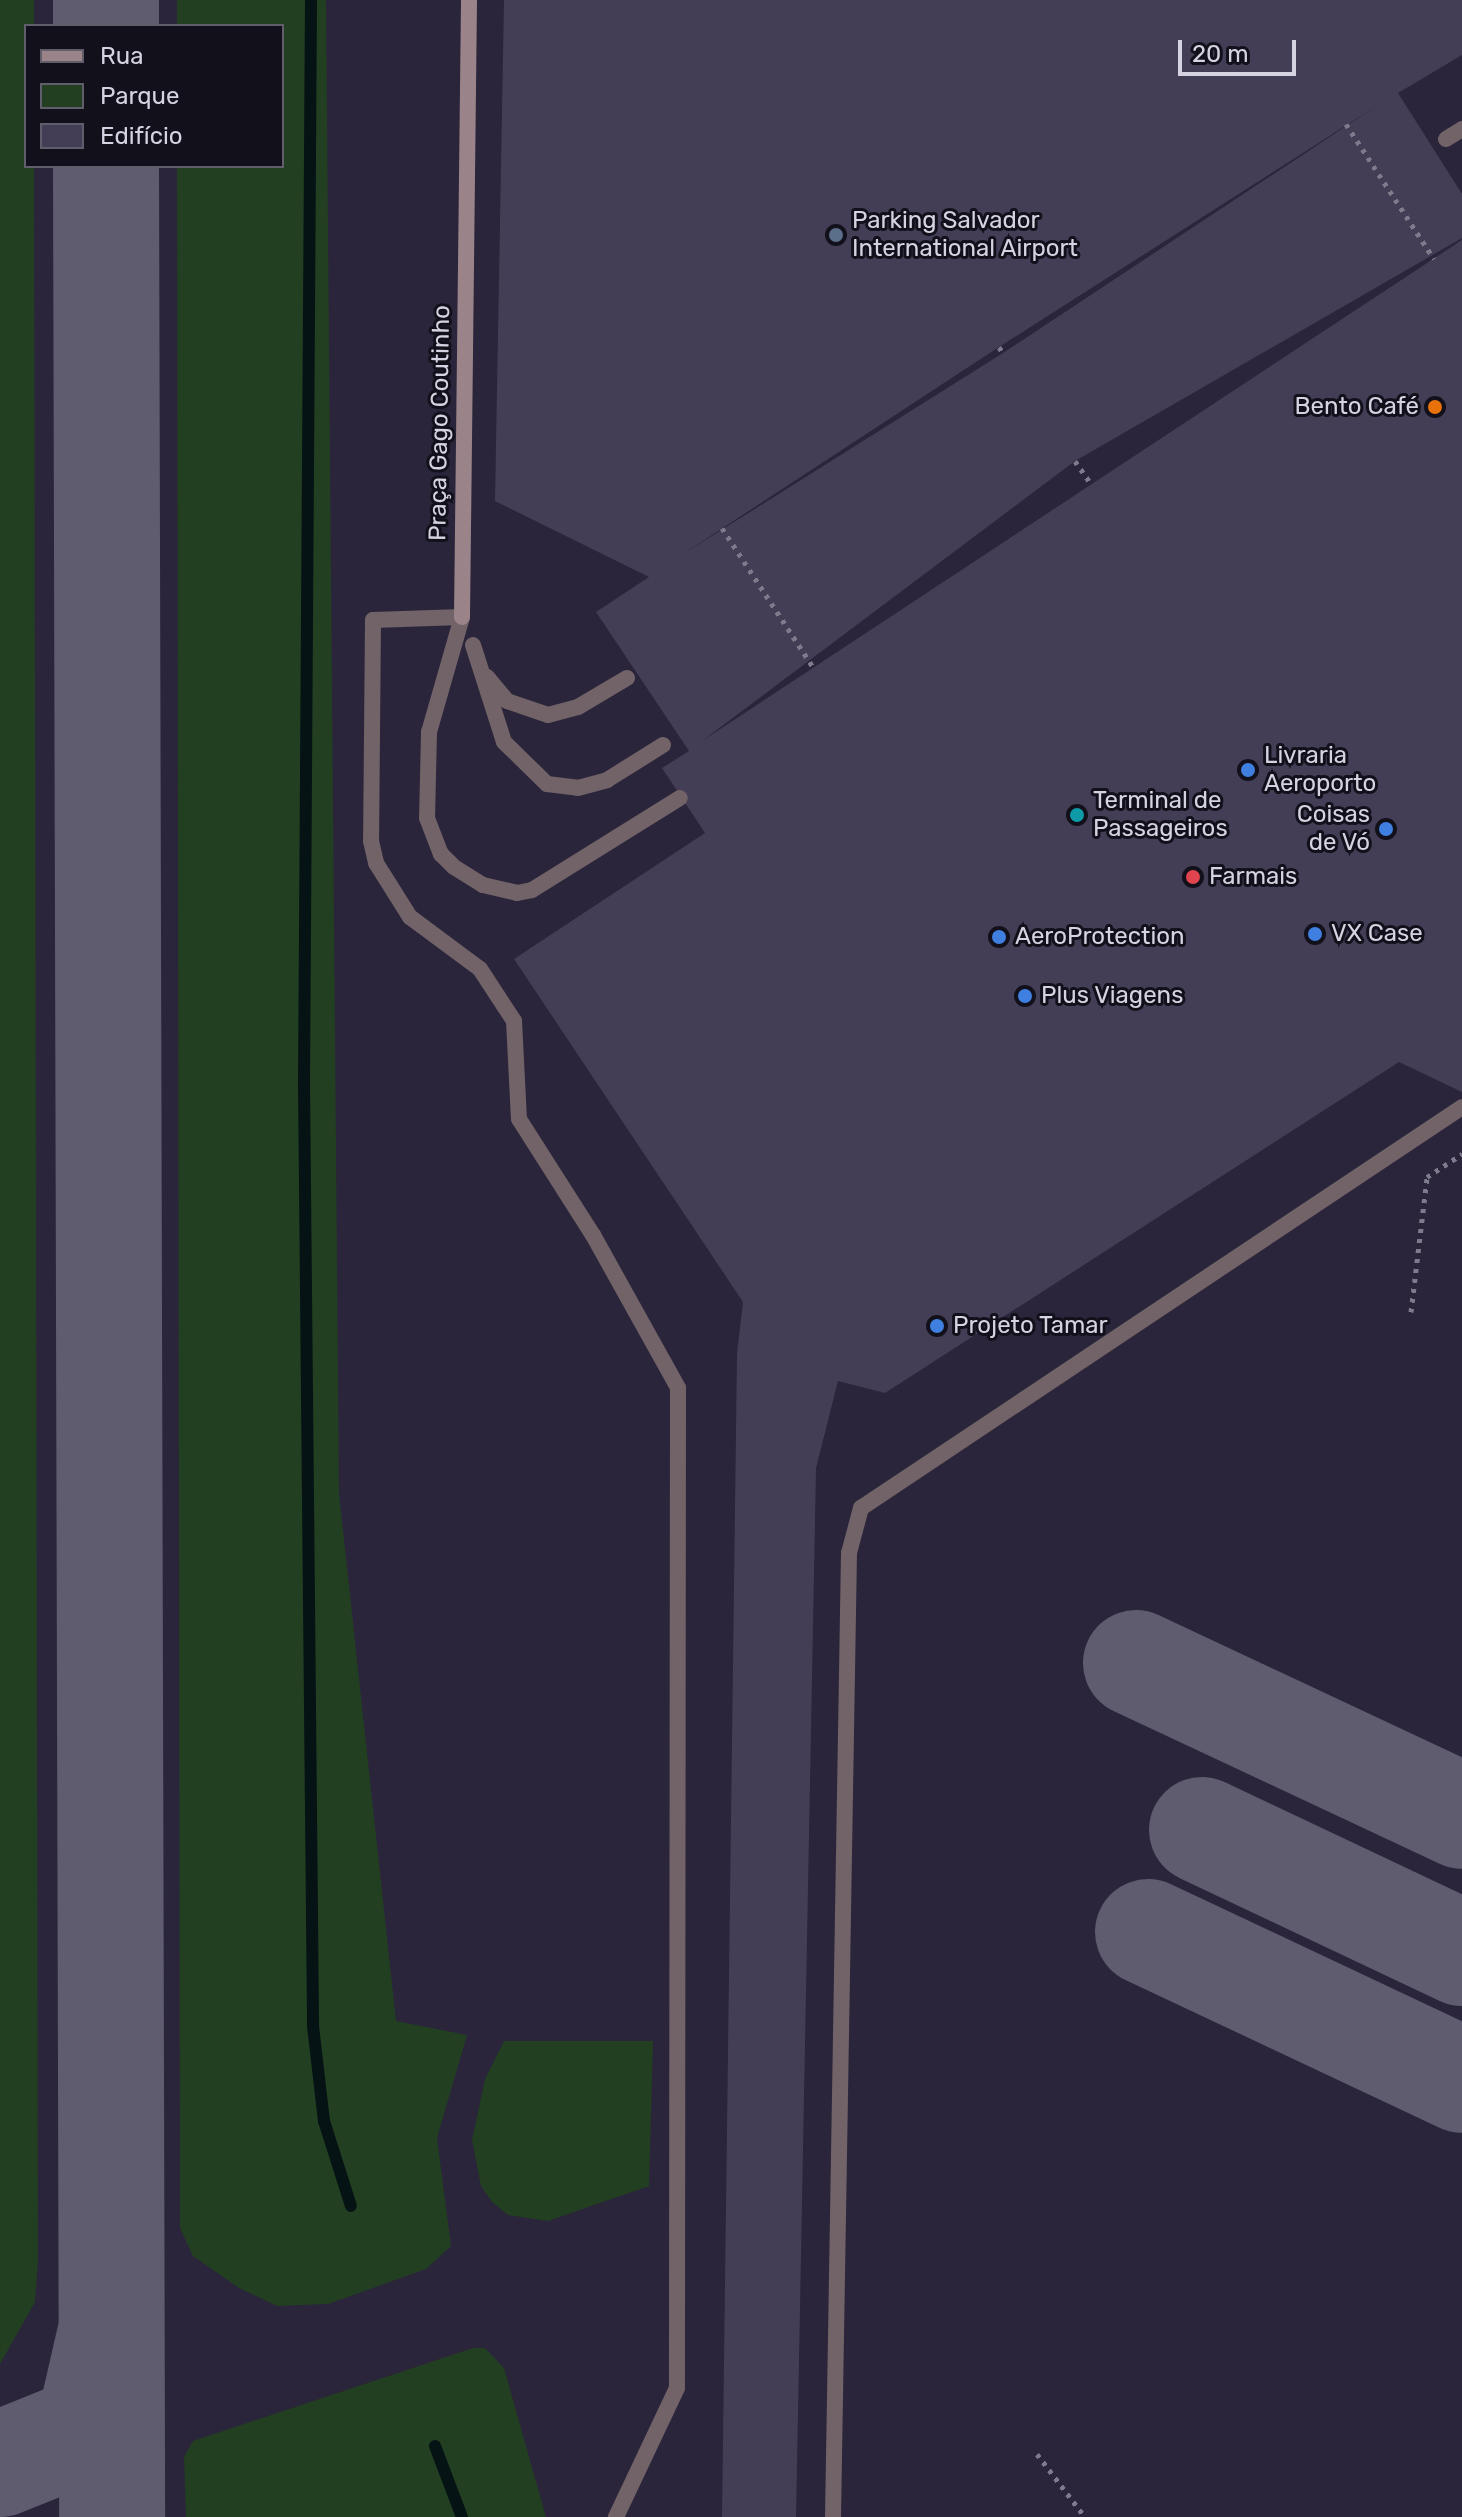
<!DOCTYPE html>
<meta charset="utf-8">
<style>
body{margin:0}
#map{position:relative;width:1462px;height:2517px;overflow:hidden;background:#2a253b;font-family:Rubik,sans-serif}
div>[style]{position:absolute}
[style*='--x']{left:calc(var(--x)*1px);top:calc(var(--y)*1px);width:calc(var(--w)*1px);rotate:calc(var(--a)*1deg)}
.green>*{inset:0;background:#233f21}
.stream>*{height:12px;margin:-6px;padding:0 6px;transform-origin:6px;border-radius:6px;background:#061315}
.taxiway>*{height:106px;margin:-53px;padding:0 53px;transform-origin:53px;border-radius:53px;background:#605c70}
.building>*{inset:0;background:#433e56}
.path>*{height:5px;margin-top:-2.5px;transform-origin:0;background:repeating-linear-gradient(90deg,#7e7b8d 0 4px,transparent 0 10px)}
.lane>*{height:16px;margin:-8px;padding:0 8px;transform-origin:8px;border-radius:8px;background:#716367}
.secondary>*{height:16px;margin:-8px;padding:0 8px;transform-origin:8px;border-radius:8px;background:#9a8489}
.dots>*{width:22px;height:22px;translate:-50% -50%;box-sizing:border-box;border:4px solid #12101a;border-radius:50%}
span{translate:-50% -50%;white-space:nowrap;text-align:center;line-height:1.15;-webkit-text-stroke:6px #12101a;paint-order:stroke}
.poi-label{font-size:24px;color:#d5d3e1}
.left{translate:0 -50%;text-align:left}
.right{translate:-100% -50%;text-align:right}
.street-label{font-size:24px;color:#d5d3e1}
.legend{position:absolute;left:24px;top:24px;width:260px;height:144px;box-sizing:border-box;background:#12101a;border:2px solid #605e6a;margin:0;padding:10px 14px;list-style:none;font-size:24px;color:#d5d3e1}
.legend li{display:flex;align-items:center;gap:16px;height:40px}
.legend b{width:40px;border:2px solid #605e6a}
.scale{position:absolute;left:1178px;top:40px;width:118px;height:36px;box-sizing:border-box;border:4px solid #d5d3e1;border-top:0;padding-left:10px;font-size:24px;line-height:28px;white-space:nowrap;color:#d5d3e1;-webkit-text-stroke:6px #12101a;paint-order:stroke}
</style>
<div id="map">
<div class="green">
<i style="clip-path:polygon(0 0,34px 0,34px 26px,26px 26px,26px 166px,34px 166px,38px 2260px,35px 2302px,0 2364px)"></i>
<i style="clip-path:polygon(177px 0,326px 0,339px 1493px,396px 2021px,467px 2035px,437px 2138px,451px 2246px,426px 2269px,328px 2304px,277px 2306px,239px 2288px,193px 2256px,180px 2228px,177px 166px,282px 166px,282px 26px,177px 26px)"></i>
<i style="clip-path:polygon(504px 2041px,653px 2041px,649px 2186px,548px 2221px,508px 2215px,492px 2202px,481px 2186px,472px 2140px,485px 2079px)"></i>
<i style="clip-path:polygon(473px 2348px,485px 2348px,504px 2368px,546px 2517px,186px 2517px,184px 2457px,193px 2441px)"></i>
</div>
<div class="stream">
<i style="--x:311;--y:0;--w:1082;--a:90.37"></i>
<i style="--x:304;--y:1082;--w:944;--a:89.45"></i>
<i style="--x:313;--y:2026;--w:96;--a:83.4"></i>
<i style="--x:324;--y:2121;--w:89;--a:72.4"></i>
<i style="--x:435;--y:2446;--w:76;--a:69.2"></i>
</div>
<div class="taxiway">
<i style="--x:106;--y:0;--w:26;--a:90"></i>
<i style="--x:106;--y:166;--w:2351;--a:89.85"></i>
<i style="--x:1136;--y:1663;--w:360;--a:25.1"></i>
<i style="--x:1202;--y:1830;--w:288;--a:25.3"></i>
<i style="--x:1148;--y:1932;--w:347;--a:25.2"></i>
<i style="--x:0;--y:2464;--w:86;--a:-21.8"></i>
<i style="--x:80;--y:2432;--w:26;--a:-59"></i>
<i style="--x:93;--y:2410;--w:72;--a:-77.1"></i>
</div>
<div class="building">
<i style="clip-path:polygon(evenodd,504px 0,1462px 0,1462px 55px,1398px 93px,1462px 194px,1462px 238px,1075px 461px,702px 741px,1462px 240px,1462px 1092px,1399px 1062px,885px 1393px,838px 1381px,816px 1468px,796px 2517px,722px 2517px,737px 1354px,743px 1302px,514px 959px,705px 833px,662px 768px,689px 751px,596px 612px,649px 577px,495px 501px,504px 0,1378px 105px,1003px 353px,680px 556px,999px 347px,1378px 105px)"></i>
</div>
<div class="path">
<i style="--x:1346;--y:124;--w:161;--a:56.9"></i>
<i style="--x:999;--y:347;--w:7;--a:56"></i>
<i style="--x:1075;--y:461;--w:28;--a:55"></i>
<i style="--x:722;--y:528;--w:166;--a:56.8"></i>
<i style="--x:1411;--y:1312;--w:136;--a:-83.2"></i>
<i style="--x:1427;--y:1177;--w:42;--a:-33.3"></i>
<i style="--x:1037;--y:2454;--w:79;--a:52.7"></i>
</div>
<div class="lane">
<i style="--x:1446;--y:139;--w:19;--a:-32"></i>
<i style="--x:462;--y:617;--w:89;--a:178.1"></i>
<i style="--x:373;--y:620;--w:221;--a:90.5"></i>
<i style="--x:371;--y:841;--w:23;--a:77"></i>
<i style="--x:376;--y:863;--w:64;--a:57.8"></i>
<i style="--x:410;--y:917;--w:87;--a:36.6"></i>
<i style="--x:480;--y:969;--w:62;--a:56.8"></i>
<i style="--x:514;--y:1021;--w:98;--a:87.1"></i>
<i style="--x:519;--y:1119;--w:138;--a:57.5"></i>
<i style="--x:593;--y:1235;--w:175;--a:60.9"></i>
<i style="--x:678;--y:1388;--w:1000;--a:90.06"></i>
<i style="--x:677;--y:2388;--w:143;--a:115.3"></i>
<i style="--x:462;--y:617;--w:120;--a:106"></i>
<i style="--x:429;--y:732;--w:86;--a:91.3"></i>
<i style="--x:427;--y:818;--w:39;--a:69"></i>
<i style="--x:441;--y:854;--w:18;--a:45"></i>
<i style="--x:454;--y:867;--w:34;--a:32"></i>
<i style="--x:483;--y:885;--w:35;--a:13"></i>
<i style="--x:517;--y:893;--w:15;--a:-11"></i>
<i style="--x:532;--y:890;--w:174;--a:-31.9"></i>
<i style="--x:473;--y:645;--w:102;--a:72.3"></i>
<i style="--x:504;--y:742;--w:60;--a:44.3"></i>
<i style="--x:547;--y:784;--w:31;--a:7"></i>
<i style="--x:578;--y:788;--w:30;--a:-15"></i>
<i style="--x:607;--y:780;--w:66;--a:-32"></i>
<i style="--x:487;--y:677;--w:31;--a:50"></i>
<i style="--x:507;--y:701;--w:43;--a:18.9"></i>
<i style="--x:548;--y:715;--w:31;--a:-15"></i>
<i style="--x:578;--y:707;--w:57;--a:-30.6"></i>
<i style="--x:833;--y:2517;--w:964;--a:-89.05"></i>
<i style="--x:849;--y:1553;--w:47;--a:-75.1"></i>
<i style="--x:861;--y:1508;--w:722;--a:-33.71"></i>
</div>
<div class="secondary">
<i style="--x:462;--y:617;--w:617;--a:-89.35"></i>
</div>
<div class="dots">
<i style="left:836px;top:235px;background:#5c6f8a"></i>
<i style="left:1435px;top:407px;background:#e8710a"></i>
<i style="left:1248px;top:770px;background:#3f7fe0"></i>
<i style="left:1077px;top:815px;background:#0f9aa8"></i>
<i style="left:1386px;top:829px;background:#3f7fe0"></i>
<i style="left:1193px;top:877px;background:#e0444e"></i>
<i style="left:1315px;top:934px;background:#3f7fe0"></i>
<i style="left:999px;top:937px;background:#3f7fe0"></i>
<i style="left:1025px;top:996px;background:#3f7fe0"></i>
<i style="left:937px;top:1326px;background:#3f7fe0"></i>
</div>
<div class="poi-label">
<span class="left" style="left:852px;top:235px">Parking Salvador<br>International Airport</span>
<span class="right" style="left:1419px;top:407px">Bento Café</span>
<span class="left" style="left:1264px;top:770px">Livraria<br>Aeroporto</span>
<span class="left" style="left:1093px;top:815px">Terminal de<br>Passageiros</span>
<span class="right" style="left:1370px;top:829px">Coisas<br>de Vó</span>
<span class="left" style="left:1209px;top:877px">Farmais</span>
<span class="left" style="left:1331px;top:934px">VX Case</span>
<span class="left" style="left:1015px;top:937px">AeroProtection</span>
<span class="left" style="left:1041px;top:996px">Plus Viagens</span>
<span class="left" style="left:953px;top:1326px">Projeto Tamar</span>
</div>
<div class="street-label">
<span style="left:440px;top:423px;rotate:-89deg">Praça Gago Coutinho</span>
</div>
<ul class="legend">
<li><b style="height:10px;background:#9a8489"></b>Rua</li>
<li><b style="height:22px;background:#233f21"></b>Parque</li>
<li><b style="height:22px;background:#433e56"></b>Edifício</li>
</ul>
<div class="scale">20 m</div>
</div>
